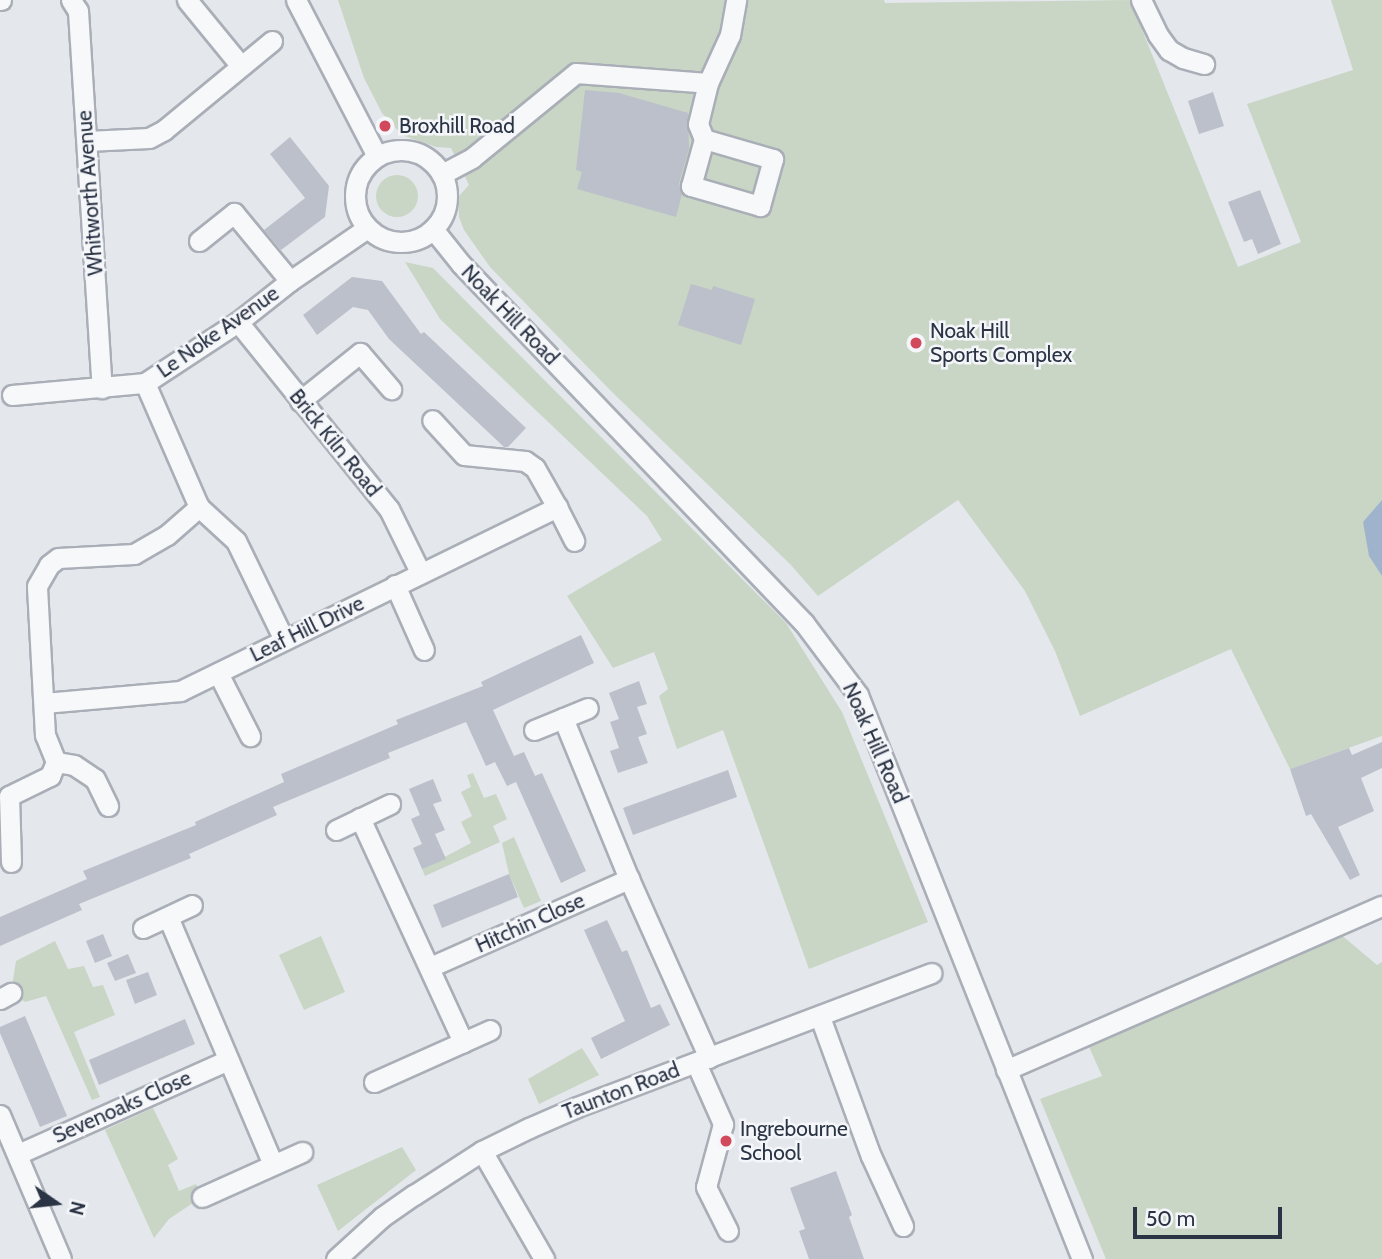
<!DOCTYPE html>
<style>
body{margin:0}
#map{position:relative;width:1382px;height:1259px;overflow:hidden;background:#e4e7ec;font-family:Cabin,sans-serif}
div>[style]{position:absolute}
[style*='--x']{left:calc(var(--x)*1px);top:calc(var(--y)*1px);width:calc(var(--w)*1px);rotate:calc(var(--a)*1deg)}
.green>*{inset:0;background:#c9d6c5}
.round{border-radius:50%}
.water>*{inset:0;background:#9fb4cc}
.building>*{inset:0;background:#bbc0ca}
.roads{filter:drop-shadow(2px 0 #a9aeb7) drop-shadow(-2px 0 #a9aeb7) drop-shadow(0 2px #a9aeb7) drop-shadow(0 -2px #a9aeb7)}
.minor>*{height:19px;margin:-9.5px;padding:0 9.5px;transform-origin:9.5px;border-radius:9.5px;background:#f7f8fa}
.minor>.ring{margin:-9.5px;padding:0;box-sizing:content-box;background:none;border:19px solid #f7f8fa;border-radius:50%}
.dots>*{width:19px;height:19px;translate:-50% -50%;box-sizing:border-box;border:4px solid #f4f6f9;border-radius:50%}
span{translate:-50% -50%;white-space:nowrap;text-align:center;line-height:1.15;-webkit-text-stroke:5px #f4f6f9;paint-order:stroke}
.poi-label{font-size:21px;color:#2b3445}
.left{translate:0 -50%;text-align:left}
.street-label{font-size:21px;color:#2b3445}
.north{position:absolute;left:21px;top:1168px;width:70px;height:70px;-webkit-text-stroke:5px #f4f6f9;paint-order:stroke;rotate:104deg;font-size:19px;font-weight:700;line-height:28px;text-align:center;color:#2b3445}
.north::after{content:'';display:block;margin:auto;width:24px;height:32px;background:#2b3445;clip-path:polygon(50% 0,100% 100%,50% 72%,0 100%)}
.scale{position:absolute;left:1133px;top:1207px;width:149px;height:32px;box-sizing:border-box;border:4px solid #2b3445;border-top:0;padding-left:9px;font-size:21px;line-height:24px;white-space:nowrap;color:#2b3445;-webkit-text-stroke:5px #f4f6f9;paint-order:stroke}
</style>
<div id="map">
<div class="green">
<i style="clip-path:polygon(338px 0,884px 0,885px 3px,1130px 0,1238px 267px,1301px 242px,1247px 104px,1353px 70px,1331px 0,1382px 0,1382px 736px,1290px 769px,1231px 649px,1080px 716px,1055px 651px,1025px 591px,958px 500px,818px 596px,790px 564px,612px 392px,490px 267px,464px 230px,459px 217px,458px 197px,469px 185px,451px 148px,436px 147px,402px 135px,382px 113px,364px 78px)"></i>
<i class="round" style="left:376px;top:175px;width:42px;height:42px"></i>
<i style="clip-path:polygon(405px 262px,433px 268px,786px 623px,842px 712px,928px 922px,809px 969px,723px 730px,677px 749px,659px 696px,668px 689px,654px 652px,613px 668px,567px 596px,662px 540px,647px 516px,440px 319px)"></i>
<i style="clip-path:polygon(473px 773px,484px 798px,496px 794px,507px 819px,493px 826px,500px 842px,425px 876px,422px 869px,471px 843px,461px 822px,472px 816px,461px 792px,471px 787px,467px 775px)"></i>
<i style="clip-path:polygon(514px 837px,541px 901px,524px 908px,509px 874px,502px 843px)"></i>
<i style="clip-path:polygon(1339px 933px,1377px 965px,1382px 962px,1382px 1259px,1106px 1259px,1040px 1099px,1102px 1076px,1086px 1040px)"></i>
<i style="clip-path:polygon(321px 936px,345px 992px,304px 1010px,279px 955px)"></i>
<i style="clip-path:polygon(55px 941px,68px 969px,84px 966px,93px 987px,103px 985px,115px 1015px,74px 1032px,100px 1097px,92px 1100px,46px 996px,25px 1002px,11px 993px,16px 961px)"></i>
<i style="clip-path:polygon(582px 1048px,599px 1075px,539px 1104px,528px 1079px)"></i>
<i style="clip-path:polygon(153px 1108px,178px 1159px,168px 1165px,179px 1191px,196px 1184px,202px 1197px,169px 1219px,154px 1238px,105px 1130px)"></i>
<i style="clip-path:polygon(402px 1147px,416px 1170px,338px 1231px,317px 1185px)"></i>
</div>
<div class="water">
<i style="clip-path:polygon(1382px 500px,1382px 576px,1369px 556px,1363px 522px)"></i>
</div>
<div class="building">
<i style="clip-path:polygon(585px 90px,619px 93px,688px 113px,689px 149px,679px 183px,682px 194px,676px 217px,577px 189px,582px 172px,576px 170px)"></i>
<i style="clip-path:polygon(1213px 92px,1224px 126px,1199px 134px,1188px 101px)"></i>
<i style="clip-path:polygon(290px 137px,329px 186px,325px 217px,281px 250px,264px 230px,305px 198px,270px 154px)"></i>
<i style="clip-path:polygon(1260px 190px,1281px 244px,1258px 254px,1252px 239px,1244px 242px,1228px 202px)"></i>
<i style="clip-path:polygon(352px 277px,382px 281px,421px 334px,424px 332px,526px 428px,508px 447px,504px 447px,389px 339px,368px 310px,353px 307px,317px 335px,303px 315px)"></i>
<i style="clip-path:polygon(691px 284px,712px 290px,713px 286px,755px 299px,741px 345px,678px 325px)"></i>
<i style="clip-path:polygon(581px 635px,594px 663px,493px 710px,514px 756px,524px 752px,535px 776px,542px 773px,586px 871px,561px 883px,516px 782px,507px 786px,495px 762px,486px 766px,466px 722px,388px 753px,390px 758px,273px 807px,277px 815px,189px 854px,191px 858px,79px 904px,82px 910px,0 946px,0 917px,87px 879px,83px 871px,196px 825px,195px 822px,284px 782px,281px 774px,398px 724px,396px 720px,483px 686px,481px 682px)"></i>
<i style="clip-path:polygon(639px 681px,647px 704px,637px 707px,647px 734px,638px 737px,648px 763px,618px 773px,610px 751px,619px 748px,610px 722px,619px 719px,609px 693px)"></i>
<i style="clip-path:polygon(1382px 742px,1382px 768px,1361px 778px,1374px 811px,1338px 827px,1360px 875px,1350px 880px,1311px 814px,1306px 816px,1290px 769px,1349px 748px,1352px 755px)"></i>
<i style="clip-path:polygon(728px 770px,737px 797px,633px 835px,623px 808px)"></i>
<i style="clip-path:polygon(433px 779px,442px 801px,433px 804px,445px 830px,435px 834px,446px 859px,422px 869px,413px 848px,422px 844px,411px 819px,420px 815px,409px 789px)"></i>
<i style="clip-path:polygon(509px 874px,518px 897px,442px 928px,433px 905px)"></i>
<i style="clip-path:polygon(607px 920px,622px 952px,627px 950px,651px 1008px,660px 1004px,670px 1025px,601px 1059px,591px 1038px,625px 1021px,584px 930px)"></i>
<i style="clip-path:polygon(103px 934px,112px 956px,95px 963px,86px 941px)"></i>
<i style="clip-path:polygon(128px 954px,136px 973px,115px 981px,107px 963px)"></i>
<i style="clip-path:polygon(148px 972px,157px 995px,135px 1004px,126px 980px)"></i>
<i style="clip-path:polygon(25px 1016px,67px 1116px,40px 1127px,0 1033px,0 1027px)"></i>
<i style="clip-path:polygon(185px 1019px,195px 1044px,99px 1085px,89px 1060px)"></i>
<i style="clip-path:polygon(836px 1171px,852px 1215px,849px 1217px,864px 1259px,809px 1259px,799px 1231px,805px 1229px,790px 1188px)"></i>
</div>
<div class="roads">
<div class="minor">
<i style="--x:0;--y:0;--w:1;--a:0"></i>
<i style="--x:71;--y:0;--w:13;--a:58"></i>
<i style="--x:78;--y:11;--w:378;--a:86.4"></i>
<i style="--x:187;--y:0;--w:85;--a:50.7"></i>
<i style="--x:296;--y:0;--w:176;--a:62.6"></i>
<i style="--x:1141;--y:0;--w:39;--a:64"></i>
<i style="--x:1158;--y:35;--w:19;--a:54"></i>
<i style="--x:1169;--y:50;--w:16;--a:30"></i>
<i style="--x:1183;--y:58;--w:22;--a:16"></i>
<i style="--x:704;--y:139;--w:72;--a:16.2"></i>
<i style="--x:773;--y:159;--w:49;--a:105.5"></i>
<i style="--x:760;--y:206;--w:72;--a:-163.8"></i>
<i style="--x:691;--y:186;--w:49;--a:-74.5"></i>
<i style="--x:704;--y:139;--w:16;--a:-112"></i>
<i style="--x:698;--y:124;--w:42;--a:-76.3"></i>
<i style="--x:708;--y:83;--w:53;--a:-65.4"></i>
<i style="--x:730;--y:35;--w:36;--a:-80"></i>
<i style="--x:87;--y:141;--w:62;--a:-2.8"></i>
<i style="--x:149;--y:138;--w:17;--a:-28"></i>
<i style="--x:164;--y:130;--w:140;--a:-39.5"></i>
<i class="ring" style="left:355px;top:150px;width:73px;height:73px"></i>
<i style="--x:442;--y:174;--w:34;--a:-28"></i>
<i style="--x:472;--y:158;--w:134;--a:-39.3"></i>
<i style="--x:576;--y:73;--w:132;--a:4.3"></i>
<i style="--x:433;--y:229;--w:45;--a:51.3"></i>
<i style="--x:461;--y:264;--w:497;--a:46.3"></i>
<i style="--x:804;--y:623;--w:90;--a:53.1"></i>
<i style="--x:858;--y:695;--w:607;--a:68.34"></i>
<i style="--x:199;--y:241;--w:45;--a:-38.7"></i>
<i style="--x:234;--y:213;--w:88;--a:50.5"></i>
<i style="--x:238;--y:322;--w:240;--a:51.1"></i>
<i style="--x:389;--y:509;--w:70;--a:63.8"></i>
<i style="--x:145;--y:383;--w:135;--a:66.5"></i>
<i style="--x:199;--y:507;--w:50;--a:42.6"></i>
<i style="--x:236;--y:541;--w:110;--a:64.1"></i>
<i style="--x:12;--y:395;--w:134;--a:-5.2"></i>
<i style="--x:145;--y:383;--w:111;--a:-33.3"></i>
<i style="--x:238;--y:322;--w:66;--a:-38.3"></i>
<i style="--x:290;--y:281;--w:93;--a:-34.5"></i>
<i style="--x:300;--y:401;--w:77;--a:-38.7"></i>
<i style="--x:360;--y:353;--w:48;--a:49.3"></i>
<i style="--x:557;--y:507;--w:38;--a:63"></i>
<i style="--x:395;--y:585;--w:71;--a:66"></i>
<i style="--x:218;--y:673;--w:71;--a:63.1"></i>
<i style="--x:44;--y:703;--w:137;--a:-5"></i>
<i style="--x:180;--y:691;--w:420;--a:-26"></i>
<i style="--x:557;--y:507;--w:45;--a:-119.4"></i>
<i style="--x:535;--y:468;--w:12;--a:-145"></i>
<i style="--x:525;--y:461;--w:61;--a:-174.4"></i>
<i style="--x:464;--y:455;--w:47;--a:-132.4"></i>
<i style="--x:563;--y:718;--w:174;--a:67.7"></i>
<i style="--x:629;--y:879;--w:196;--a:65.9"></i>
<i style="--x:534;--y:730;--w:58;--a:-22.2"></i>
<i style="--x:56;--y:762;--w:18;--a:9"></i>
<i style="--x:74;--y:765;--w:25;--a:34"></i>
<i style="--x:95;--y:779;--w:30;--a:64"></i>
<i style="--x:360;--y:818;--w:247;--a:65.3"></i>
<i style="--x:336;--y:830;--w:60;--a:-25.7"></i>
<i style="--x:11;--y:862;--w:66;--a:-91.7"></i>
<i style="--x:9;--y:796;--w:46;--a:-26"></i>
<i style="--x:50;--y:776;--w:15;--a:-67"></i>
<i style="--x:56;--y:762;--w:29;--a:-112"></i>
<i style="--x:45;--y:735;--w:149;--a:-93.1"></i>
<i style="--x:37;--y:586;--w:24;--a:-60"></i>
<i style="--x:49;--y:565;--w:11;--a:-38"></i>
<i style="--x:58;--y:558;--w:76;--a:-3"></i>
<i style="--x:134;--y:554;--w:38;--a:-30"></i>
<i style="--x:167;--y:535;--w:43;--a:-41.2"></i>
<i style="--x:168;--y:917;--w:268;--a:67"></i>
<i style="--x:143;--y:928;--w:54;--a:-25.1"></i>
<i style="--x:430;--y:967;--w:218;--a:-23.9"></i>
<i style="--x:0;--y:999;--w:13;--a:-29"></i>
<i style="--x:820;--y:1017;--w:148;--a:69.9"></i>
<i style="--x:871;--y:1156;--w:77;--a:65.4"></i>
<i style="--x:696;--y:1063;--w:67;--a:66.1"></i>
<i style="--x:723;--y:1124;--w:65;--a:105.1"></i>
<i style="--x:706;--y:1187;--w:49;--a:63.4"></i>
<i style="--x:1006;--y:1070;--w:410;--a:-23.6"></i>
<i style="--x:374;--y:1082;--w:127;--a:-24.1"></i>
<i style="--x:0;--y:1115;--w:156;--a:67"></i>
<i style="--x:482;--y:1151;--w:125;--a:60.1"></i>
<i style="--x:18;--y:1154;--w:228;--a:-24.1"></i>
<i style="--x:202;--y:1197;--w:110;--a:-24.2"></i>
<i style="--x:336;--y:1259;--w:62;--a:-42.4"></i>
<i style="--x:382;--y:1217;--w:39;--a:-35"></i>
<i style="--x:414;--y:1195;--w:81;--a:-32.9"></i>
<i style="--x:482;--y:1151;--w:52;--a:-26.1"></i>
<i style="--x:529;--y:1128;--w:52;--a:-23.6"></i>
<i style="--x:577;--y:1107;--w:379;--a:-20.7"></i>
</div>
</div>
<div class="dots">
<i style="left:385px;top:126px;background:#d1495b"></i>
<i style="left:916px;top:343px;background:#d1495b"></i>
<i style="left:726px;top:1141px;background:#d1495b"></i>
</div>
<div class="poi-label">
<span class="left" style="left:399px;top:126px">Broxhill Road</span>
<span class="left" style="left:930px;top:343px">Noak Hill<br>Sports Complex</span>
<span class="left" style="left:740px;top:1141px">Ingrebourne<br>School</span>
</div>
<div class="street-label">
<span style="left:90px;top:193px;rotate:-94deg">Whitworth Avenue</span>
<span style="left:510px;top:315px;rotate:46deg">Noak Hill Road</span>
<span style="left:218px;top:332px;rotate:-35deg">Le Noke Avenue</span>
<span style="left:335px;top:443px;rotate:51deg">Brick Kiln Road</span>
<span style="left:307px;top:629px;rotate:-26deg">Leaf Hill Drive</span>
<span style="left:875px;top:743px;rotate:66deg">Noak Hill Road</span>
<span style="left:530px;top:923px;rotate:-24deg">Hitchin Close</span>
<span style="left:621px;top:1091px;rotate:-21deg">Taunton Road</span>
<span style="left:122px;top:1107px;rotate:-24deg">Sevenoaks Close</span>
</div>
<div class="north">N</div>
<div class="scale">50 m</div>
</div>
